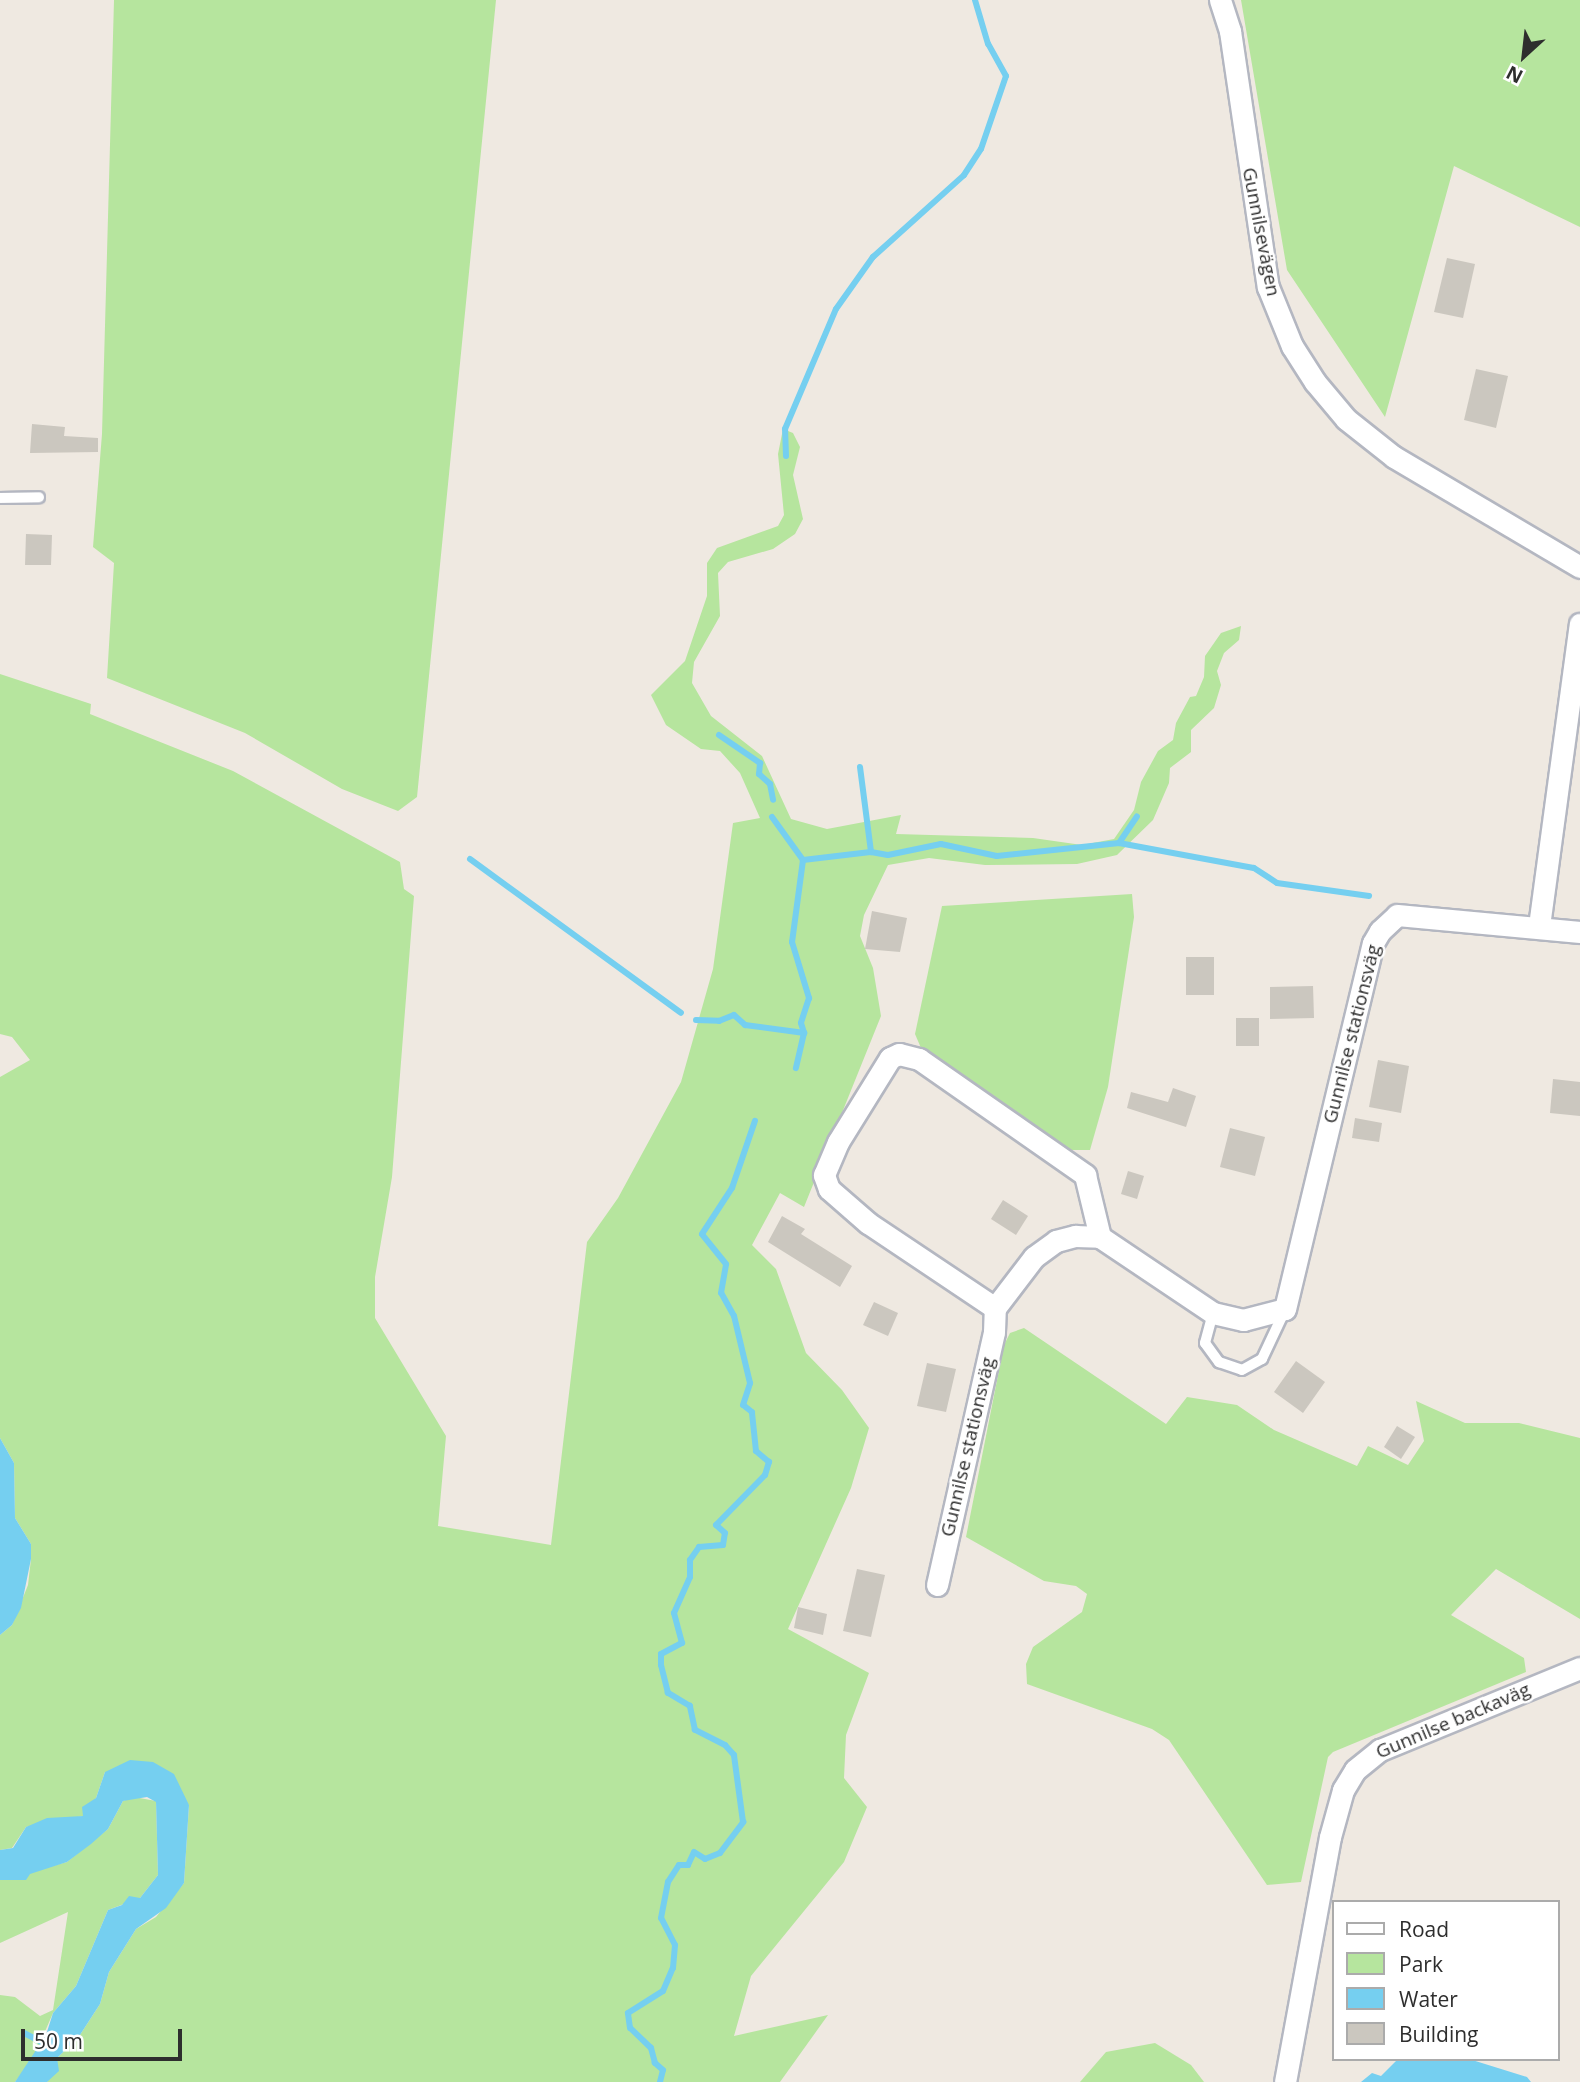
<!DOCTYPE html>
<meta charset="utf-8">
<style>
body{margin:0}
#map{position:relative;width:1580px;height:2082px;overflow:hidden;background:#efe9e1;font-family:"Open Sans",sans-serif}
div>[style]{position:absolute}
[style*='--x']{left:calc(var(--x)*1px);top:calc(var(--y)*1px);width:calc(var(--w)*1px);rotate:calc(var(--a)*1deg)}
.green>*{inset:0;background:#b6e59e}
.water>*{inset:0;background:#75cff0}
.stream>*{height:6px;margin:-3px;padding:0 3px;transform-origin:3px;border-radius:3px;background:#75cff0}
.building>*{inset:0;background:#cbc7bf}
.roads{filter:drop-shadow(2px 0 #b4b7c1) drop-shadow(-2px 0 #b4b7c1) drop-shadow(0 2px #b4b7c1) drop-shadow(0 -2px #b4b7c1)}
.lane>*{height:10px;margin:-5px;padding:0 5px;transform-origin:5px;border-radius:5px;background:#fff}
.street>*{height:21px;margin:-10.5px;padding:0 10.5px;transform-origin:10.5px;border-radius:10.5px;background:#fff}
span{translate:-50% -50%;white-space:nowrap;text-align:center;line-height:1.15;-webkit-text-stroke:5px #fff;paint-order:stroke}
.street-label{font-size:19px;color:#2e2e2e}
.legend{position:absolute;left:1332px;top:1900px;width:228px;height:161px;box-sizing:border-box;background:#fff;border:2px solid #ababab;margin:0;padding:9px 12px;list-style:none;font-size:21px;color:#2e2e2e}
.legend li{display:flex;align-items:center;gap:14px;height:35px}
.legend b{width:35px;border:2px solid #ababab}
.north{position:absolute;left:1489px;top:21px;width:70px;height:70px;-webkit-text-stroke:5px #fff;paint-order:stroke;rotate:207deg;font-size:19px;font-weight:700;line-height:28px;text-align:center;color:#2e2e2e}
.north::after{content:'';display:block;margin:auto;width:24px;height:32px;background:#2e2e2e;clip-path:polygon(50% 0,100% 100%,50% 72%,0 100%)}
.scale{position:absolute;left:21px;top:2029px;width:161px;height:32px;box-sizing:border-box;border:4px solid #2e2e2e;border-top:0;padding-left:9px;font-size:21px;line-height:24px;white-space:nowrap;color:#2e2e2e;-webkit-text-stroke:5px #fff;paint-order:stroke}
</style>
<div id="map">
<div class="green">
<i style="clip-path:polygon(114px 0,496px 0,417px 797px,398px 811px,342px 789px,245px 733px,107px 678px,114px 563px,93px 547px,102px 434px)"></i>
<i style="clip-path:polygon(1241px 0,1580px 0,1580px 227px,1454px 166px,1385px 417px,1287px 270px)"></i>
<i style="clip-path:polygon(783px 429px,793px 433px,800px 447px,793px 475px,803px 519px,795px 534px,773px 549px,728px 562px,718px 573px,720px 616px,694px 662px,692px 683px,711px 716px,762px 756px,791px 819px,827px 829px,901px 815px,896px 834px,1033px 838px,1082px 845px,1114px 839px,1134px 810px,1141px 782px,1158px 751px,1173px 740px,1176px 723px,1190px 697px,1196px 696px,1204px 677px,1205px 656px,1221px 633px,1241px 626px,1239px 640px,1224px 653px,1217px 671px,1221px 685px,1214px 708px,1191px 730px,1191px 752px,1170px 768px,1169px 783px,1153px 820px,1117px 855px,1077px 864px,985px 865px,929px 858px,888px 865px,864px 915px,860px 936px,873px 968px,881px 1016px,804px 1207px,780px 1193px,752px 1245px,776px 1269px,806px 1353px,842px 1390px,869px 1428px,851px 1488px,788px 1629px,869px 1673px,846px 1735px,844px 1778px,867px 1807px,844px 1862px,751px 1976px,734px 2036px,828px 2015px,780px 2082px,47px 2082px,57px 2058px,78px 2038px,100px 2004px,109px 1972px,136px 1929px,156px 1917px,184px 1883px,189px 1805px,105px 1772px,96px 1798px,83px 1816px,26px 1827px,12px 1848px,0 1850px,0 1635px,12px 1625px,28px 1585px,31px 1559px,31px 1544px,15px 1518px,14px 1463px,0 1438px,0 1077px,30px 1060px,12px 1037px,0 1034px,0 674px,91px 704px,90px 714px,233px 771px,400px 862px,404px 889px,414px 896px,392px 1177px,375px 1277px,375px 1318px,446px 1436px,438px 1526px,551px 1545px,587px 1242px,618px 1198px,681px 1082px,713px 969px,733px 823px,760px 818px,740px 773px,720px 751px,701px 749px,666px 725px,651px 695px,685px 661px,707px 596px,707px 563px,717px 548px,778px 526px,784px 515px,778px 454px)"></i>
<i style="clip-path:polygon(1132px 894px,1134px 917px,1108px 1087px,1090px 1150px,1071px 1150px,921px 1048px,915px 1034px,942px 906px)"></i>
<i style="clip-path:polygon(1024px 1328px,1166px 1424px,1187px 1397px,1237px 1405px,1274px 1430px,1357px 1466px,1368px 1446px,1408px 1465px,1424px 1441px,1416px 1401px,1465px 1423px,1519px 1423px,1580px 1438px,1580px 1619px,1496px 1569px,1451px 1615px,1524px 1658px,1526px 1672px,1333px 1752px,1328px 1757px,1301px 1882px,1267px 1885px,1169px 1740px,1152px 1729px,1027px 1684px,1026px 1664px,1033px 1647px,1082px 1612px,1087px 1594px,1076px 1586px,1044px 1581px,966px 1537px,1004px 1345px,1010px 1333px)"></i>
<i style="clip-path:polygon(134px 1797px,156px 1801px,158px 1875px,140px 1898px,108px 1910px,76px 1986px,53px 2013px,34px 2057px,15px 2082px,0 2082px,0 1995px,15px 1997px,40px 2016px,53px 2010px,68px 1912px,0 1943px,0 1880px,67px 1862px,108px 1829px,123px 1801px)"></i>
<i style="clip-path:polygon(1155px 2043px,1191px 2065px,1204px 2082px,1080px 2082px,1106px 2052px)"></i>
</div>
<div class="water">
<i style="clip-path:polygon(0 1438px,14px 1463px,15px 1518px,31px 1544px,31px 1559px,21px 1608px,12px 1625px,0 1635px)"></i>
<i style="clip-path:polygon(130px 1760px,153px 1762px,174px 1774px,189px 1805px,184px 1883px,166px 1908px,136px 1929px,109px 1972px,100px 2004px,78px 2038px,57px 2058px,59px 2071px,47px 2082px,15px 2082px,46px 2035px,53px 2013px,76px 1986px,108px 1910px,122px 1905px,129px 1896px,140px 1898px,158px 1875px,156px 1802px,147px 1797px,123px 1801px,108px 1829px,91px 1844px,67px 1862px,30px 1874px,26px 1880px,0 1880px,0 1850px,13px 1848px,26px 1827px,47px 1818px,83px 1816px,82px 1807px,96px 1798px,105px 1772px)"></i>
<i style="clip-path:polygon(1398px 2059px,1469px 2059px,1527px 2077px,1531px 2082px,1361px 2082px,1372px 2073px,1381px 2076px)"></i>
</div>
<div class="stream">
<i style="--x:786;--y:456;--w:27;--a:-92"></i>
<i style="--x:785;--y:429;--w:130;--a:-67"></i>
<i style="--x:836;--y:309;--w:64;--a:-54.6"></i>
<i style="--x:873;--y:257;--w:122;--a:-42"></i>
<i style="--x:964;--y:175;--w:31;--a:-57"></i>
<i style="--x:981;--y:149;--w:77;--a:-71.1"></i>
<i style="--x:1006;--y:76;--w:37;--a:-119"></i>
<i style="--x:988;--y:44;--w:46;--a:-106.5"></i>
<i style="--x:719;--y:735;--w:50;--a:34.3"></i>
<i style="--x:760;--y:763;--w:11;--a:95"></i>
<i style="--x:759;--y:774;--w:15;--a:42"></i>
<i style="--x:770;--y:784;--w:16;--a:79"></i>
<i style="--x:860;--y:767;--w:86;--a:82.6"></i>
<i style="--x:772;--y:817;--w:53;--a:54.2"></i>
<i style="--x:803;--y:860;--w:83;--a:97.6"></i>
<i style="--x:792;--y:942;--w:59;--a:73.1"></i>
<i style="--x:809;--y:998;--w:26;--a:108"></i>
<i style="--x:801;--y:1023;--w:10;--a:73"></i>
<i style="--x:804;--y:1033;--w:36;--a:103"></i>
<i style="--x:1119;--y:843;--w:32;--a:-56"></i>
<i style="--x:470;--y:859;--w:261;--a:36.1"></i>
<i style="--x:803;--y:860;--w:68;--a:-6.7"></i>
<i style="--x:871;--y:852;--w:17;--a:10"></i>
<i style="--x:888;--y:855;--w:54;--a:-11.7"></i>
<i style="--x:941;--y:844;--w:57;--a:12.1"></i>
<i style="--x:997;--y:856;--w:123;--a:-6.1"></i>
<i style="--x:1119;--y:843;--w:137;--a:10.5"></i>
<i style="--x:1254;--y:868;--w:27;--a:33"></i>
<i style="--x:1277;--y:883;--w:93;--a:8"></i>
<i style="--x:696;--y:1020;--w:23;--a:2"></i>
<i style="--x:719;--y:1021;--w:16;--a:-22"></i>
<i style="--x:734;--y:1015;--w:15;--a:42"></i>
<i style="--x:745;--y:1025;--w:60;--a:7.7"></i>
<i style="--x:24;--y:2033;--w:22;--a:27"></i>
<i style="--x:660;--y:2082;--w:12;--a:-76"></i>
<i style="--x:663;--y:2070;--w:11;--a:-139"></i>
<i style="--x:655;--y:2063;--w:16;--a:-105"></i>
<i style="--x:651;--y:2048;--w:29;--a:-136"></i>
<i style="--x:630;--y:2028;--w:15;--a:-98"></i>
<i style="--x:628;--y:2013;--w:41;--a:-32.2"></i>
<i style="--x:663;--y:1991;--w:25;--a:-67"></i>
<i style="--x:673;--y:1968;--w:23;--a:-85"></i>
<i style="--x:675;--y:1945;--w:30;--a:-117"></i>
<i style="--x:661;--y:1918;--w:37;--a:-79"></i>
<i style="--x:668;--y:1882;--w:20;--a:-57"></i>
<i style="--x:679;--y:1865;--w:9;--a:0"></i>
<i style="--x:688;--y:1865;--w:14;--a:-65"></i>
<i style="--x:694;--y:1852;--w:13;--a:32"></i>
<i style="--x:705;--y:1859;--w:16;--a:-22"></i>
<i style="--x:720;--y:1853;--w:39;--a:-53"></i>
<i style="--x:743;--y:1822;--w:68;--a:-97.7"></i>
<i style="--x:734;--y:1755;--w:13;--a:-132"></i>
<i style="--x:725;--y:1745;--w:34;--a:-153"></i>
<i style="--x:695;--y:1730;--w:25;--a:-102"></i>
<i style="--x:690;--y:1706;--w:26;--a:-149"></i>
<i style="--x:668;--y:1693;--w:29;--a:-104"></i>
<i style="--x:661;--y:1665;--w:11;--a:-90"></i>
<i style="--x:661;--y:1654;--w:24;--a:-28"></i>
<i style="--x:682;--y:1643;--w:31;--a:-105"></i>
<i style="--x:674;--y:1613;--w:39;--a:-66"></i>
<i style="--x:690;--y:1577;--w:17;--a:-90"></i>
<i style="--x:690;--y:1560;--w:16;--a:-55"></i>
<i style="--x:699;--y:1547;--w:24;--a:-5"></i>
<i style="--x:723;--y:1545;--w:12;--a:-81"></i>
<i style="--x:725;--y:1533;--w:12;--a:-138"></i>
<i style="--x:716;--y:1525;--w:70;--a:-45.6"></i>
<i style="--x:765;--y:1475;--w:14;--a:-73"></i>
<i style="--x:769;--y:1462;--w:17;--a:-140"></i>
<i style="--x:756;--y:1451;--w:39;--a:-96"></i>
<i style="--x:752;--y:1412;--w:11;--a:-142"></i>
<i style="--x:743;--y:1405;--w:23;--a:-72"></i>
<i style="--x:750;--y:1383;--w:69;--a:-103.4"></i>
<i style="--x:734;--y:1316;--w:26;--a:-119"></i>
<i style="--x:721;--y:1293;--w:29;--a:-80"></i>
<i style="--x:726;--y:1264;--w:38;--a:-129"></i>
<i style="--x:702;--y:1234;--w:55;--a:-56.9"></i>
<i style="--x:732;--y:1188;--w:71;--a:-71.1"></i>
</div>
<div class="building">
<i style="clip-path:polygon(1447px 258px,1475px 264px,1463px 318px,1434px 312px)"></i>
<i style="clip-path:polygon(1476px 369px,1508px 376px,1496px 428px,1464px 420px)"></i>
<i style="clip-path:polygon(32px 424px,65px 427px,64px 436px,98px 438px,98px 452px,30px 453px)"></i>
<i style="clip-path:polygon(26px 534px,52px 535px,51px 565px,25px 565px)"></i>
<i style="clip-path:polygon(872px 911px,907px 918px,900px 952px,865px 949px)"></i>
<i style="clip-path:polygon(1186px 957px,1214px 957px,1214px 995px,1186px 995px)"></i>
<i style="clip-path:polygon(1313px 986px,1314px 1018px,1270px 1019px,1270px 987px)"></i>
<i style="clip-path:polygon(1236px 1018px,1259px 1018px,1259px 1046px,1236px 1046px)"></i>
<i style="clip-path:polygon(1378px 1060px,1409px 1066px,1401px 1113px,1369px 1107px)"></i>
<i style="clip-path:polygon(1553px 1079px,1580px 1082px,1580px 1116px,1550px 1113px)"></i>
<i style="clip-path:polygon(1173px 1088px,1196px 1096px,1186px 1127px,1127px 1108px,1131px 1092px,1168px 1102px)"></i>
<i style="clip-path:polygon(1355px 1118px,1382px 1123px,1379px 1142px,1352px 1138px)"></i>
<i style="clip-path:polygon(1230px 1128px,1265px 1137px,1255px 1176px,1220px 1167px)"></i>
<i style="clip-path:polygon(1128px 1171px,1144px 1176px,1137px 1199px,1121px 1194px)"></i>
<i style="clip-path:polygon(1003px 1200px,1028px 1216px,1016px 1235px,991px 1219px)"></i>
<i style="clip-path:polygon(782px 1216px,805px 1229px,801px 1234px,852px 1266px,840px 1287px,768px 1242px)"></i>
<i style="clip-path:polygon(874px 1302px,898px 1313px,888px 1336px,863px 1325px)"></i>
<i style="clip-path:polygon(1296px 1361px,1325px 1382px,1303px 1413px,1274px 1392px)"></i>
<i style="clip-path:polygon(927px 1363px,956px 1369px,946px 1412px,917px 1406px)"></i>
<i style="clip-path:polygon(1397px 1426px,1415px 1437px,1401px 1459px,1384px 1447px)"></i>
<i style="clip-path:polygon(857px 1569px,885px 1575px,871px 1637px,843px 1631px)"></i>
<i style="clip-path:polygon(798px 1607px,827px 1614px,823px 1635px,794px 1628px)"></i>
</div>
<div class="roads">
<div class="lane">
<i style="--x:0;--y:498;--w:39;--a:-1"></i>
<i style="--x:1213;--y:1313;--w:31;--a:105"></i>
<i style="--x:1205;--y:1343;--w:24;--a:54"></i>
<i style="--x:1219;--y:1362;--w:24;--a:19"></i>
<i style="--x:1242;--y:1370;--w:23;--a:-29"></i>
<i style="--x:1262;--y:1359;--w:54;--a:-64.9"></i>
</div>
<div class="street">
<i style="--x:1220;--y:0;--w:33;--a:72"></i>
<i style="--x:1230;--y:31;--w:259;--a:81.6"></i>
<i style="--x:1268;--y:287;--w:64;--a:67.9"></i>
<i style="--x:1292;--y:346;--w:43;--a:57.4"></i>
<i style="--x:1315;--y:382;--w:48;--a:50"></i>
<i style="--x:1346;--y:419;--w:61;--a:38.4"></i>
<i style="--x:1394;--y:457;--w:216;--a:30.6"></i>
<i style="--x:1539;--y:926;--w:305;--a:-82.3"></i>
<i style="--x:995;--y:1308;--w:153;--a:-146.2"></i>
<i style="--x:868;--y:1223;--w:52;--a:-138.9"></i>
<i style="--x:829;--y:1189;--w:15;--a:-110"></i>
<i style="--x:824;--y:1175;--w:36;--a:-67"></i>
<i style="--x:838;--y:1142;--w:99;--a:-58.2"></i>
<i style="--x:890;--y:1058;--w:10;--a:-24"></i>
<i style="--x:899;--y:1054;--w:21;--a:14"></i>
<i style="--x:919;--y:1059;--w:203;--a:34.9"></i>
<i style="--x:1085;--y:1175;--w:64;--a:76.4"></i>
<i style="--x:937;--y:1585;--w:259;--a:-77.3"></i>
<i style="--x:994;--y:1332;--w:24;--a:-88"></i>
<i style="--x:995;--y:1308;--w:64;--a:-52.6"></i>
<i style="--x:1034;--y:1257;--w:27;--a:-36"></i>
<i style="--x:1056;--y:1241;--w:20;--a:-15"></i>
<i style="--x:1075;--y:1236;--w:25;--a:2"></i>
<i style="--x:1100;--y:1237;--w:136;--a:33.9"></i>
<i style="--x:1213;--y:1313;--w:31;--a:13"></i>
<i style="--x:1243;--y:1320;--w:43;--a:-14.7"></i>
<i style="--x:1285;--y:1309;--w:376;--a:-76.5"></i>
<i style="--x:1373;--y:943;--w:14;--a:-60"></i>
<i style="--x:1380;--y:931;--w:23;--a:-43"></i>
<i style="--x:1397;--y:915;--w:184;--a:5.3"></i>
<i style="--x:1285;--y:2082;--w:249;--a:-79.6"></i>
<i style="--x:1330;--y:1837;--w:49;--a:-74.5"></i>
<i style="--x:1343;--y:1790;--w:23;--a:-59"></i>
<i style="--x:1355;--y:1770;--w:32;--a:-39"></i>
<i style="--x:1380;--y:1750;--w:216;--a:-22.3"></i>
</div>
</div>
<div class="street-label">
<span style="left:1261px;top:232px;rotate:79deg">Gunnilsevägen</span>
<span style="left:1352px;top:1034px;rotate:-76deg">Gunnilse stationsväg</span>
<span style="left:968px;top:1447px;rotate:-77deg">Gunnilse stationsväg</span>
<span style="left:1453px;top:1721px;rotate:-23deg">Gunnilse backaväg</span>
</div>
<ul class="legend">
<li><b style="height:9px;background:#fff"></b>Road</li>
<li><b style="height:19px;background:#b6e59e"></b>Park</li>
<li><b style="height:19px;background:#75cff0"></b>Water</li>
<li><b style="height:19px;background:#cbc7bf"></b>Building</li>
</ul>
<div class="north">N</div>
<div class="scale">50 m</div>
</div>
